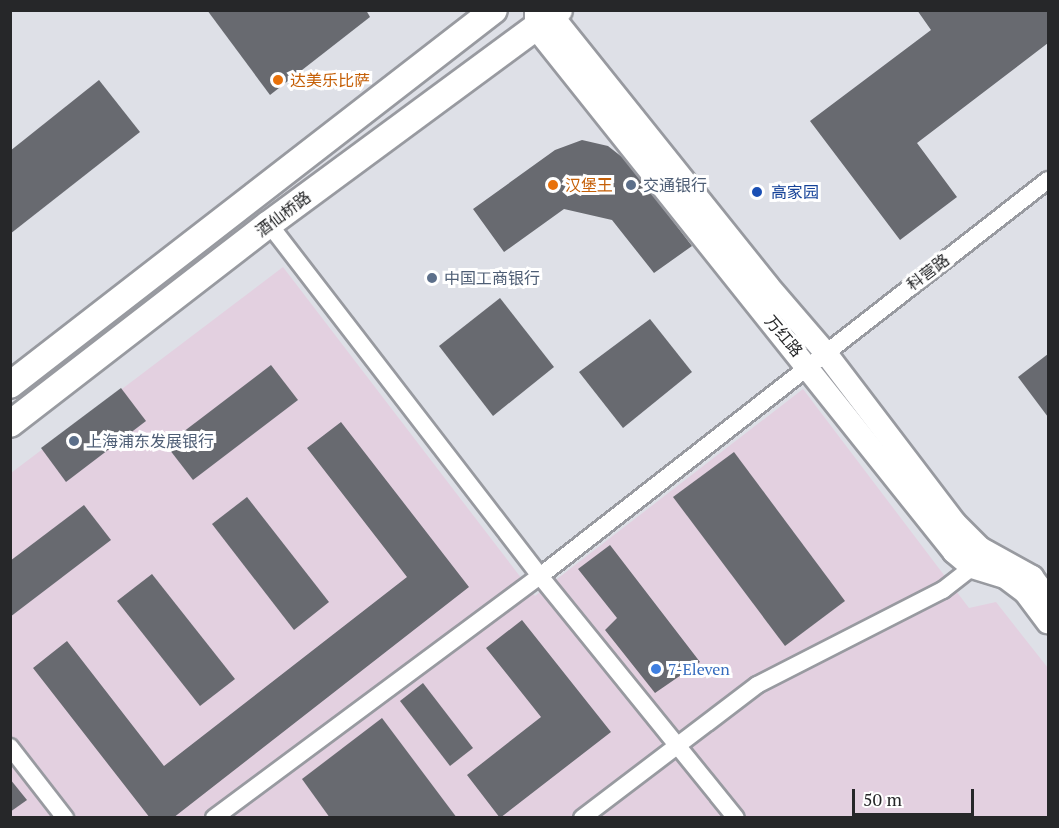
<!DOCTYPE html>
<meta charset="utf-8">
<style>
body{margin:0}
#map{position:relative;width:1059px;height:828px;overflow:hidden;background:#dee0e7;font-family:"PT Serif","Noto Sans SC",serif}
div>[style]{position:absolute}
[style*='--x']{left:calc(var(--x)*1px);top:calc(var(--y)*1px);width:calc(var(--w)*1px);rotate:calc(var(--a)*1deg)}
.commercial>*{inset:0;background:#e3d0e0}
.building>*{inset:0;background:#686a70}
.roads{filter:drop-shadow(2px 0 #989aa0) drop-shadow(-2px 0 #989aa0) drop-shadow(0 2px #989aa0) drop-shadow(0 -2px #989aa0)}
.street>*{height:16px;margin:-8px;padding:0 8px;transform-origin:8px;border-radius:8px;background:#fff}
.secondary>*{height:22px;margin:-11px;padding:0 11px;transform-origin:11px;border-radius:11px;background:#fff}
.primary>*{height:26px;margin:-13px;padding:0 13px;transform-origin:13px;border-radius:13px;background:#fff}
.dots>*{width:16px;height:16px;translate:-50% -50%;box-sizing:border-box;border:3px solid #fff;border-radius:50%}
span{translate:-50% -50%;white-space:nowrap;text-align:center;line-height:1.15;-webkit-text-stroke:6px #fff;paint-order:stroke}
.food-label{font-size:16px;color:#c56008}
.left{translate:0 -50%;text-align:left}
.service-label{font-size:16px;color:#4e5e75}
.transit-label{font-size:16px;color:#164399}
.street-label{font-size:16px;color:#262729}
.shop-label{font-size:16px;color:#366cbe}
.frame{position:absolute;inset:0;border:12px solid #262729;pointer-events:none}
.scale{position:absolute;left:852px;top:789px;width:122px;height:27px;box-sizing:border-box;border:3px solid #262729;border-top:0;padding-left:8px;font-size:18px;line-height:21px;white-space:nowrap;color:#262729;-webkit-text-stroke:4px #fff;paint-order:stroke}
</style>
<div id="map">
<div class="commercial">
<i style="clip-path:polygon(283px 267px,535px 596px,803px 389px,969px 608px,996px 602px,1048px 668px,1048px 817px,11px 818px,11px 473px)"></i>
</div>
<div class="building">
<i style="clip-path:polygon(207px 10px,366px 10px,370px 17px,270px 95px)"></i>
<i style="clip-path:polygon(917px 10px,1048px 10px,1048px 43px,917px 143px,957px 197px,900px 240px,810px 121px,931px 30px)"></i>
<i style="clip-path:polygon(99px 80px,140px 132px,10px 234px,10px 151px)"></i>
<i style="clip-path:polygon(582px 140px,608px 146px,627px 161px,692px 246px,654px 273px,612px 220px,564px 209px,504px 252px,473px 209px,555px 150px)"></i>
<i style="clip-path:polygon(500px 298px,554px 367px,493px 416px,439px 346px)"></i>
<i style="clip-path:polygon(650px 319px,692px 372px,623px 428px,579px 372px)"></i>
<i style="clip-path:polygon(1048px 354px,1048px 417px,1018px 377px)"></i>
<i style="clip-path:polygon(271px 365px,298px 400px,193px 480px,166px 445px)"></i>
<i style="clip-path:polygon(121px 388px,146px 421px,66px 482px,41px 448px)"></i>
<i style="clip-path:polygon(341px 422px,469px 587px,173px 818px,150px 818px,33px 668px,67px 641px,164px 766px,407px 577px,307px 448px)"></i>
<i style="clip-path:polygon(734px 452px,845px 601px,785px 646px,673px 497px)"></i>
<i style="clip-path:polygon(247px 497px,329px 602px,294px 630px,212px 524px)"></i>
<i style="clip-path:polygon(84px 505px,111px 540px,10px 617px,10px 561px)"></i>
<i style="clip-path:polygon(610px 545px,700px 662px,655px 693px,605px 630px,617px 618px,578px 569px)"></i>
<i style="clip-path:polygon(152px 574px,235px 679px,200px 706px,117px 601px)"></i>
<i style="clip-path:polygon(522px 620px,611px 732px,500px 818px,467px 775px,541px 717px,486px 648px)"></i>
<i style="clip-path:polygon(423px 683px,473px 748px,450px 766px,400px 701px)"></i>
<i style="clip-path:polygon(382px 718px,457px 818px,330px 818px,302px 779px)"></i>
<i style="clip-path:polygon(10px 779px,27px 800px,10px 812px)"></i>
</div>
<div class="roads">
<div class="street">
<i style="--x:269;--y:224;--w:444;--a:52.4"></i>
<i style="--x:540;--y:576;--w:311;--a:51"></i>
<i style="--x:10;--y:747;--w:90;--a:52.2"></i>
<i style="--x:214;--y:818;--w:406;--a:-36.6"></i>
<i style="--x:540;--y:576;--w:644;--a:-37.94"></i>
<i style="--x:582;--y:818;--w:220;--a:-37.2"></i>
<i style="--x:757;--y:685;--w:209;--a:-27.1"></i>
<i style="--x:943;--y:590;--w:37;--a:-38"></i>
</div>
<div class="secondary">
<i style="--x:536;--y:10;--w:18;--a:90"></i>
<i style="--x:536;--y:28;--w:670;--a:51.42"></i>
<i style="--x:954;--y:552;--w:23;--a:40"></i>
<i style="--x:972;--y:567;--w:34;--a:17"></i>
<i style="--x:1005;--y:577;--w:25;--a:37"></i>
<i style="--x:1025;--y:592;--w:38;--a:53"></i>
<i style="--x:553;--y:10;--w:6;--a:99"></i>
<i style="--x:552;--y:16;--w:346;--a:51.3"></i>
<i style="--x:768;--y:286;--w:86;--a:49.3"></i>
<i style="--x:824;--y:351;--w:216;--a:52.7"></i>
<i style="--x:955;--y:523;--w:35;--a:45"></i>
<i style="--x:980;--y:548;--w:60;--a:29.1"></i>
<i style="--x:1032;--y:577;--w:26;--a:53"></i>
</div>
<div class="primary">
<i style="--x:10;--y:385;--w:612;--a:-37.77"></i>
<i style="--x:10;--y:424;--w:327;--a:-37.7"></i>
<i style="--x:269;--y:224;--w:360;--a:-36.4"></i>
</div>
</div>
<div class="dots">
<i style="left:278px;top:80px;background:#e8710a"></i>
<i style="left:553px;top:185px;background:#e8710a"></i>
<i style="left:631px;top:185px;background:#5c6f8a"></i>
<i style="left:757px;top:192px;background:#1a4fb4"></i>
<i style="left:432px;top:278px;background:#5c6f8a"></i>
<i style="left:74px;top:441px;background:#5c6f8a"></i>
<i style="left:656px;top:669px;background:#3f7fe0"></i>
</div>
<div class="food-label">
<span class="left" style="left:290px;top:80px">达美乐比萨</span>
<span class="left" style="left:565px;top:185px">汉堡王</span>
</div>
<div class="service-label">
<span class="left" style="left:643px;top:185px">交通银行</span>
<span class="left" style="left:444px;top:278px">中国工商银行</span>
<span class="left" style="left:86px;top:441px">上海浦东发展银行</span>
</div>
<div class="transit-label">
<span class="left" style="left:771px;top:192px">高家园</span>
</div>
<div class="street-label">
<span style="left:283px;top:214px;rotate:-37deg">酒仙桥路</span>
<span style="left:928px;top:272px;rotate:-37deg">科营路</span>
<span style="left:784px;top:336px;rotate:50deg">万红路</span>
</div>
<div class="shop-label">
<span class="left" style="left:668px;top:669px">7-Eleven</span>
</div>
<div class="frame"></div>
<div class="scale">50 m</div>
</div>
